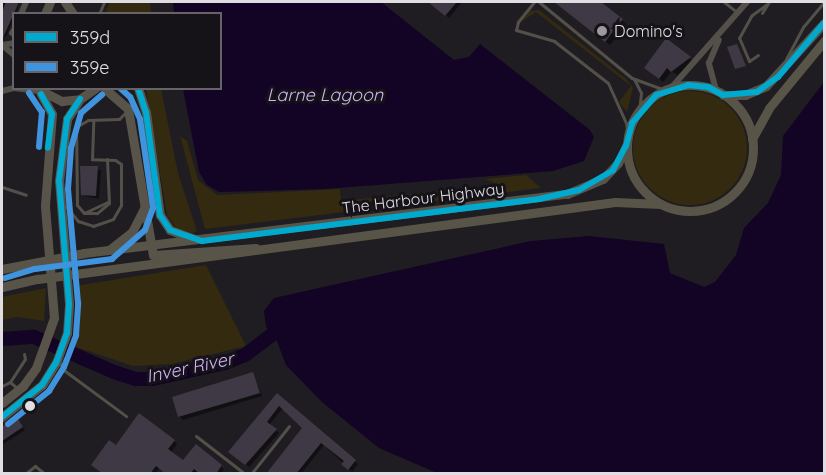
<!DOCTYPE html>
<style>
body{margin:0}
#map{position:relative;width:826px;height:475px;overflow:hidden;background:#1f1d21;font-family:Quicksand,sans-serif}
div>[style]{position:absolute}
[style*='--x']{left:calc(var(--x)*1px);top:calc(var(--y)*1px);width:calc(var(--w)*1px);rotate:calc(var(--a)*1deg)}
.green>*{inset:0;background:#332a10}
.round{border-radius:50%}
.water>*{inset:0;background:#130324}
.shadow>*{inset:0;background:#0007}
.river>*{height:14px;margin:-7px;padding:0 7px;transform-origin:7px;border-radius:7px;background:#130324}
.building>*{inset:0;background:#3f3946}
.service>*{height:3px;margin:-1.5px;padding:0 1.5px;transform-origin:1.5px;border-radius:1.5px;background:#53504a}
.minor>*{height:6px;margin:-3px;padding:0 3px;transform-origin:3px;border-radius:3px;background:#53504a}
.primary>*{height:9px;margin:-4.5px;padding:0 4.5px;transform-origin:4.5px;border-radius:4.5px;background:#59544a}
.trunk>*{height:9px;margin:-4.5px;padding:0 4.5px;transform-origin:4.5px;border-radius:4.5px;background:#585448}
.trunk>.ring{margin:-4.5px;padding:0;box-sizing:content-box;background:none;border:9px solid #585448;border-radius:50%}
.bus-1>*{height:6px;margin:-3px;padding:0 3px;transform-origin:3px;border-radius:3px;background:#00a9ce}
.bus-2>*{height:6px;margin:-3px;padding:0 3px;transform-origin:3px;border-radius:3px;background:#4094de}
.dots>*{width:16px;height:16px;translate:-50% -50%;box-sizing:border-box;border:3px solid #151318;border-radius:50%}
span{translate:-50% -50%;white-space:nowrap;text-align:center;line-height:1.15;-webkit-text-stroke:6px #151318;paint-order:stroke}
.poi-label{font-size:16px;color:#e0dee2}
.left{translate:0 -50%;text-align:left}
.street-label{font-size:16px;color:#e0dee2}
.water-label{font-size:18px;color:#d2b3fa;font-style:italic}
.frame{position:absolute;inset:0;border:3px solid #e0dee2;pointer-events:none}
.legend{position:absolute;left:12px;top:12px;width:210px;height:78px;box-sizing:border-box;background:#151318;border:2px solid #666469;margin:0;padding:8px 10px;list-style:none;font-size:18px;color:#e0dee2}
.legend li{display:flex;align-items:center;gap:12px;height:30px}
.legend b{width:30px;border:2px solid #666469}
</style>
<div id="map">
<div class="green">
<i style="clip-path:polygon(110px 2px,150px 2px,151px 13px,105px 13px)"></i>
<i style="clip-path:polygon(539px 10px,626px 79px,633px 88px,627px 112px,619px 102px,631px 86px,536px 12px,521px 22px,530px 11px)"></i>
<i style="clip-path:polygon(146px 89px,161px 89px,178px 173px,197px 231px,193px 233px,177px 229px,167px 215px)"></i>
<i class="round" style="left:633px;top:91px;width:114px;height:114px"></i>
<i style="clip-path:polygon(180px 136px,187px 141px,198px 180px,217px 195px,340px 189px,341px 201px,451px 190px,481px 192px,497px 184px,485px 179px,526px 175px,541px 188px,205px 229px)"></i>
<i style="clip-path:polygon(206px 265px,246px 346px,172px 364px,133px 366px,76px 347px,75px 286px)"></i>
<i style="clip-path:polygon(46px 288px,44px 321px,18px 317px,2px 320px,2px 297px)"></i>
</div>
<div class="water">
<i style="clip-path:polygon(173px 2px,381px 2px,454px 60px,469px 57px,480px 44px,590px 130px,594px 137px,584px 161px,553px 171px,325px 189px,219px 192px,207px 185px,199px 172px,183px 89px,220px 88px,220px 14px,174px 13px)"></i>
<i style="clip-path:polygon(824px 82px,824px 473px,437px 473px,379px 448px,322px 402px,286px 365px,276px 339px,266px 327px,264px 311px,274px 298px,531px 241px,589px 236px,664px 244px,670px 273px,704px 287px,715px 282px,736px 255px,744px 228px,768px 203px,781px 175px,783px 136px)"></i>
</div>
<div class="shadow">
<i style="clip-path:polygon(2px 2px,20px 2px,6px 37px,2px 35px)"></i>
<i style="clip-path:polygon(429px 2px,462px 2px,449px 18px)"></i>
<i style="clip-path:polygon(555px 2px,600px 2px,626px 24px,610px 45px)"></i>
<i style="clip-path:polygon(666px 40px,694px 62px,677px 75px,672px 71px,663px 82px,650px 72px)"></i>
<i style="clip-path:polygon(82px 167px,101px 170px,99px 199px,85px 196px)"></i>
<i style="clip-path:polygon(253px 374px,262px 396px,183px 420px,180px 417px,174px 398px)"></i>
<i style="clip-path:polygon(277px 395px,358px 464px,352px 472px,324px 445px,301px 474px,268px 474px,304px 428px,283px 408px,269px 425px,279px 433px,249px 467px,233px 454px)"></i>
<i style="clip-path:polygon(16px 418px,25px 430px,2px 445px,2px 427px)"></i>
<i style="clip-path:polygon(174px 441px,177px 444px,171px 453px,183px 462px,196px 447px,224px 469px,221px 474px,168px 474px,160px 467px,155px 474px,104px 474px,116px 447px)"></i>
</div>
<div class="river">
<i style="--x:2;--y:339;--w:32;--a:-4"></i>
<i style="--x:34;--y:337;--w:87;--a:23.6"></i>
<i style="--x:114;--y:372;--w:23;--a:18"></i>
<i style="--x:136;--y:379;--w:17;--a:0"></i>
<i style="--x:153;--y:379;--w:74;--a:-12.5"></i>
<i style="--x:225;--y:363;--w:22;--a:-22"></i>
<i style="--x:245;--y:355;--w:34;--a:-37"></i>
</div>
<div class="building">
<i style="clip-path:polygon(6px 2px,19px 2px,2px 40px,2px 12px)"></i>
<i style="clip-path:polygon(428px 2px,457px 2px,445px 16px)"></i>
<i style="clip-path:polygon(554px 2px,601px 2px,623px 19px,605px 42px)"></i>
<i style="clip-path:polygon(666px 38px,691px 57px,671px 72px,667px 68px,659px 79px,644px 68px)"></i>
<i style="clip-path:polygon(737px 44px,746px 66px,735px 69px,727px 47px)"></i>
<i style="clip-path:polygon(80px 166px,98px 166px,96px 196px,81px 195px)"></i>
<i style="clip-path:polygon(253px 372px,260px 393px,178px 417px,172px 397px)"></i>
<i style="clip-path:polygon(277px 393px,356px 460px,348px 470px,341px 464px,344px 461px,321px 443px,296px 474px,266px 474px,302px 428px,279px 406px,267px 422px,277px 429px,245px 465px,228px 452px)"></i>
<i style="clip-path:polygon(139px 413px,175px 440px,168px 449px,183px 460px,196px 444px,222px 465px,216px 474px,200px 474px,194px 469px,190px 474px,166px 474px,156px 466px,150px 474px,103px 474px,91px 465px,109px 440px,116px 445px)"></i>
<i style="clip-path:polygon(16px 416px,23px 427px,2px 441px,2px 427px)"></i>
</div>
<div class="service">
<i style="--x:534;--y:2;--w:26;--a:129"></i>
<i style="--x:518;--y:22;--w:8;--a:104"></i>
<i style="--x:516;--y:30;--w:40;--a:16"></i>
<i style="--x:554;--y:41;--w:68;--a:37.9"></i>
<i style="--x:608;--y:83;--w:44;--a:65.8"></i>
<i style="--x:626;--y:123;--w:12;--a:81"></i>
<i style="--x:539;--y:2;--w:120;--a:39.3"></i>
<i style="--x:632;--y:78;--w:35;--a:20"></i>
<i style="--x:724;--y:2;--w:16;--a:38"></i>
<i style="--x:762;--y:13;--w:13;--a:-58"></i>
<i style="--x:99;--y:14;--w:13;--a:-67"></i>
<i style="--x:758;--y:55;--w:11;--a:146"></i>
<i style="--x:749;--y:61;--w:25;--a:-113"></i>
<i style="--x:739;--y:38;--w:26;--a:-61"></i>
<i style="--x:752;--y:15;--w:19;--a:-36"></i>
<i style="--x:786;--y:59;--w:36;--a:-62"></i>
<i style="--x:803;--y:27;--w:33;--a:-50"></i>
<i style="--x:634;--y:79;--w:16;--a:63"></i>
<i style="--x:641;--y:93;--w:18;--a:96"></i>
<i style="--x:107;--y:159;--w:44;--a:87.4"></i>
<i style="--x:109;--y:203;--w:16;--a:140"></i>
<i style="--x:97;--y:213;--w:13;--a:180"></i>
<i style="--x:84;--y:213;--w:11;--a:-131"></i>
<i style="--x:77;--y:205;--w:78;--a:-90.7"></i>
<i style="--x:76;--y:127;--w:14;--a:-30"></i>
<i style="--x:88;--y:120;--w:31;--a:-2"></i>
<i style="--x:119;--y:119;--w:11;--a:-45"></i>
<i style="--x:2;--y:187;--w:25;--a:18"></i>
<i style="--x:65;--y:205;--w:21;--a:51"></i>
<i style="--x:78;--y:221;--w:16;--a:18"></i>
<i style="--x:93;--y:226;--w:21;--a:-19"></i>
<i style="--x:113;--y:219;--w:16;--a:-60"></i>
<i style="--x:121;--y:205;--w:41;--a:-90"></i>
<i style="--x:121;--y:164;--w:7;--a:-146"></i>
<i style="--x:115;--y:160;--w:23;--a:-178"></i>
<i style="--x:92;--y:159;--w:38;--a:-88"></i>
<i style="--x:84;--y:213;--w:26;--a:-25"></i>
<i style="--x:60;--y:363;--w:9;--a:58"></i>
<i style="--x:65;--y:371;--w:76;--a:36.4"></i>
<i style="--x:10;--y:382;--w:27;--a:-57"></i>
<i style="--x:25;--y:359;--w:5;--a:-101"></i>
<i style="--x:2;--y:386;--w:9;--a:-27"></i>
<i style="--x:10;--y:382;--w:9;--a:41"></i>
<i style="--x:196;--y:436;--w:62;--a:37.8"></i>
<i style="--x:25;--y:474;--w:13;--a:-39"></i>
<i style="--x:35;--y:466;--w:13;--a:39"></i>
<i style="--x:251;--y:474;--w:61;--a:-51.6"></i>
</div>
<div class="minor">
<i style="--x:21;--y:14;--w:13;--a:-67"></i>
<i style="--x:12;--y:33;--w:4;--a:-56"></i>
<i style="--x:2;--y:45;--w:16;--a:40"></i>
<i style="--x:2;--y:45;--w:12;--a:-9"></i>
<i style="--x:14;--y:88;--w:24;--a:7"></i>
<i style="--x:671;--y:88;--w:115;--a:-48.5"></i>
<i style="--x:716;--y:90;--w:28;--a:-105"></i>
<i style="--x:709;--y:63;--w:25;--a:-67"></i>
<i style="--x:2;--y:91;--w:12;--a:-14"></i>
</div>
<div class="primary">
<i style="--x:65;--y:2;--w:14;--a:56"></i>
<i style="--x:45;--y:14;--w:13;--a:-67"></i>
<i style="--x:36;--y:88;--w:29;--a:27"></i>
<i style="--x:62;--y:101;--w:18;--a:-6"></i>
<i style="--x:80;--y:99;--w:19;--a:-35"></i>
<i style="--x:104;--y:88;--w:32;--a:41"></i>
<i style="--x:128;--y:109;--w:148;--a:80.3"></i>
<i style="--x:153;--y:255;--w:103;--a:-3.9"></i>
<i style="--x:138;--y:88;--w:25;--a:72"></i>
<i style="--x:146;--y:112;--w:104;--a:82.3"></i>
<i style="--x:160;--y:215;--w:18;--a:56"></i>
<i style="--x:170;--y:230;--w:27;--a:20"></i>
<i style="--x:109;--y:250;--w:29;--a:-38"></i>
<i style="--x:132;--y:232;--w:27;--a:-63"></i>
<i style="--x:2;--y:403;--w:27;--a:-39"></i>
<i style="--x:23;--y:386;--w:22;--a:-54"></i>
<i style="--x:36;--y:368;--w:53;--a:-70.2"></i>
<i style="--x:54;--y:318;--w:113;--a:-94.6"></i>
<i style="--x:45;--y:205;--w:91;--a:-85.6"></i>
<i style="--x:52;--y:114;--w:23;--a:-119"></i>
<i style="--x:2;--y:417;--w:51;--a:-38.7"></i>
<i style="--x:42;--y:385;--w:26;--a:-58"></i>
<i style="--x:56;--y:363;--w:32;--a:-70"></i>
<i style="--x:67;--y:333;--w:29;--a:-86"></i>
<i style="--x:69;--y:304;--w:123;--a:-94.6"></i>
<i style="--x:59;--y:181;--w:63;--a:-82.6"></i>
<i style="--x:67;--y:119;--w:24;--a:-57"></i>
</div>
<div class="trunk">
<i class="ring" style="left:627px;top:85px;width:117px;height:117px"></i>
<i style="--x:723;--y:95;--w:22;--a:0"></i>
<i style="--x:745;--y:95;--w:23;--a:-23"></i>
<i style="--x:766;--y:86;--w:86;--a:-47.4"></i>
<i style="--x:752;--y:139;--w:35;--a:-61"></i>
<i style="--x:769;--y:108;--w:87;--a:-50.6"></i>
<i style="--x:2;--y:269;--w:84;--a:-11"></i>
<i style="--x:84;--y:253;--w:487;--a:-7"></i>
<i style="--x:567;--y:194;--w:39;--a:-23"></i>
<i style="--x:603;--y:179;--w:22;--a:-47"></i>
<i style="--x:618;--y:163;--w:19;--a:-65"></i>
<i style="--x:2;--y:287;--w:37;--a:-13"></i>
<i style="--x:38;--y:279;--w:582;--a:-7.6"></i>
<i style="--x:615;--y:202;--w:46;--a:2.5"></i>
</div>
<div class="bus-1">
<i style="--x:138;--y:88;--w:25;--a:72"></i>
<i style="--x:146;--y:112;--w:104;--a:82.3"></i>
<i style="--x:160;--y:215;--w:18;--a:56"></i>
<i style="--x:170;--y:230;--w:34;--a:19"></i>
<i style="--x:202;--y:241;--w:340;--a:-7.1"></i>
<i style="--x:539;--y:199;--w:41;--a:-12.7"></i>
<i style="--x:579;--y:190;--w:39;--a:-30"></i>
<i style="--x:613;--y:170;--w:27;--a:-62"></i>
<i style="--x:626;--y:146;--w:24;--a:-75"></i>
<i style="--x:632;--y:123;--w:37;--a:-49"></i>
<i style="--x:656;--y:95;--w:34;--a:-17"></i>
<i style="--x:688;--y:85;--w:20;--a:6"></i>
<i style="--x:708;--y:87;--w:17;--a:28"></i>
<i style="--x:723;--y:95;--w:34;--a:-5"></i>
<i style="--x:757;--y:92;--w:26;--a:-36"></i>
<i style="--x:778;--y:77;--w:71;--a:-49.6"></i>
<i style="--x:41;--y:94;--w:23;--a:61"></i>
<i style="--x:52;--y:114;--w:34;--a:97"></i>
<i style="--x:2;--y:417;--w:51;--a:-38.7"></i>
<i style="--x:42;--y:385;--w:26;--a:-58"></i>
<i style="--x:56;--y:363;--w:32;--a:-70"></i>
<i style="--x:67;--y:333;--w:29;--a:-86"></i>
<i style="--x:69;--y:304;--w:123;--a:-94.6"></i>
<i style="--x:59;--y:181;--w:63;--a:-82.6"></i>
<i style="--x:67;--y:119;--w:24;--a:-57"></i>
</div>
<div class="bus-2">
<i style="--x:29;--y:93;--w:23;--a:56"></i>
<i style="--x:42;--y:112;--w:35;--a:95"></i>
<i style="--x:5;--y:278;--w:31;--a:-17"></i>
<i style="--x:35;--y:269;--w:78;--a:-7.4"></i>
<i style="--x:112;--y:259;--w:44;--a:-41.3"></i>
<i style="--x:145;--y:230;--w:23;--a:-70"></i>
<i style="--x:153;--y:208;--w:90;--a:-98.3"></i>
<i style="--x:140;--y:119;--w:24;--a:-114"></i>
<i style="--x:130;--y:97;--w:13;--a:-138"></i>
<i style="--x:8;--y:424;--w:53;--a:-38.8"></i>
<i style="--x:49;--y:391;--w:28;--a:-58"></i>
<i style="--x:64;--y:367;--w:34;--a:-69"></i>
<i style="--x:76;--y:335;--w:32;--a:-86"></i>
<i style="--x:78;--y:303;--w:114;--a:-95"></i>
<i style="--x:68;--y:189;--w:41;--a:-85.8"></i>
<i style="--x:71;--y:148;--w:36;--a:-74"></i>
<i style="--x:81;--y:113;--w:28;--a:-41"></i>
</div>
<div class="dots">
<i style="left:602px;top:31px;background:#9c9a9e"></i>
<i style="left:30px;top:406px;background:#e0dee2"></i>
</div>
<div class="poi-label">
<span class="left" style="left:614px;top:31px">Domino's</span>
</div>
<div class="street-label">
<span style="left:423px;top:198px;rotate:-7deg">The Harbour Highway</span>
</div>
<div class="water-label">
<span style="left:325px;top:95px">Larne Lagoon</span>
<span style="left:190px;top:368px;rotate:-12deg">Inver River</span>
</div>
<div class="frame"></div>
<ul class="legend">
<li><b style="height:8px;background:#00a9ce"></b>359d</li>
<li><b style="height:8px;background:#4094de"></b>359e</li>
</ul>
</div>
